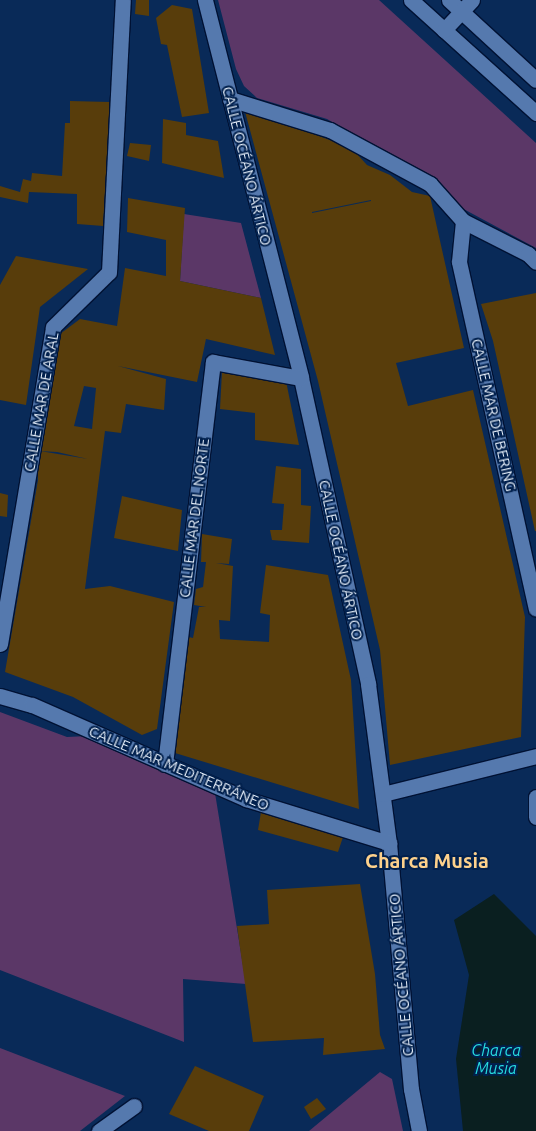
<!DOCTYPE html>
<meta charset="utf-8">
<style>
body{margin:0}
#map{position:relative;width:536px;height:1131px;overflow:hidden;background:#092a58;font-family:Ubuntu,sans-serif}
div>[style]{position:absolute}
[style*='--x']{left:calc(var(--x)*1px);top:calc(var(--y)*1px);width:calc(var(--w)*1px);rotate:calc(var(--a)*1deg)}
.green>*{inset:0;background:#5b3767}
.water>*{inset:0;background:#0a1f20}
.building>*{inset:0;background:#583d0b}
.roads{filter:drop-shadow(1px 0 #001234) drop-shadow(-1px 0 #001234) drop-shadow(0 1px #001234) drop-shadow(0 -1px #001234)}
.street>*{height:15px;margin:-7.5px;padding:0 7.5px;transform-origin:7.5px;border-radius:7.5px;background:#5579ae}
span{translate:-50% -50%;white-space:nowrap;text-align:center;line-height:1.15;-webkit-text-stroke:4px #01204d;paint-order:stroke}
.street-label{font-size:15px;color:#e7f0fb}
.water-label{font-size:16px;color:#26dadf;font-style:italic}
.district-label{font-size:20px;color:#fdd18c;font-weight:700}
</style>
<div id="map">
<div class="green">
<i style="clip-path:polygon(218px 0,379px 0,536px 143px,536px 248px,458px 206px,401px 162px,327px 119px,257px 98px,244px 86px,236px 69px)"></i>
<i style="clip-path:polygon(184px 214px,241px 223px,261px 298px,180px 281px)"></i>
<i style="clip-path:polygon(0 712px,67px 737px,88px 736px,215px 793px,246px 984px,183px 979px,184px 1042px,0 970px)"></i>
<i style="clip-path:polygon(0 1048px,125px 1096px,80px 1131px,0 1131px)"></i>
<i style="clip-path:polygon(380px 1072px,392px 1079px,403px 1131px,309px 1131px)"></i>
</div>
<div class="water">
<i style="clip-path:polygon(494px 894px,536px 936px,536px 1131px,463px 1131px,456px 1059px,469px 975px,454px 920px)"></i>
</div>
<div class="building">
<i style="clip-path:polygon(136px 0,149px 0,149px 16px,135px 14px)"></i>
<i style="clip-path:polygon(172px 5px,192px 9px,209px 113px,182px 117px,167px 45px,161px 44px,156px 18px)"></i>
<i style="clip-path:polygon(70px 101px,110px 102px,103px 226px,77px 224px,77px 194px,29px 192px,28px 203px,0 197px,0 186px,20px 192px,23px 179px,31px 181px,32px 173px,62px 176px,65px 123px,70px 123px)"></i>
<i style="clip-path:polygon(evenodd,244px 108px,335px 142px,356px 153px,367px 165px,390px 175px,412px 192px,430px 196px,464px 348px,396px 363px,408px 406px,473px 390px,525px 617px,521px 737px,390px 765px,380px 650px,318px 381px,244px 108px,371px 200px,371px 201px,312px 213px,312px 212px,371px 200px)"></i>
<i style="clip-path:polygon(163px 119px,186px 123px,186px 135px,218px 141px,224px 178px,162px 163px)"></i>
<i style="clip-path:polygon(130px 143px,151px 145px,149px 161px,127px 156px)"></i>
<i style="clip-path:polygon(evenodd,128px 198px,185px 208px,180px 281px,261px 298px,275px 355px,206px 339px,197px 382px,118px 366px,166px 379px,164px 410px,126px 404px,121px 433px,105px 431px,85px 589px,110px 586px,174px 602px,157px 729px,142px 735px,73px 697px,5px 672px,38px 480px,37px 451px,43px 416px,60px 334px,80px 319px,117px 326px,125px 268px,166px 276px,166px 240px,127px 232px,128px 198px,84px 386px,96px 388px,92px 429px,74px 426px,84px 386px,128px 198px,40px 451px,57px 452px,88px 459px,40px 451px)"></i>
<i style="clip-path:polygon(16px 256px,88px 269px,40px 307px,26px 405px,0 400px,0 285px)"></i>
<i style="clip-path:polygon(536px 293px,536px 531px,535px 531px,493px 341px,481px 304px)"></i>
<i style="clip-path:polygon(222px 371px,286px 381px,299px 445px,255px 440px,255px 413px,220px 409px)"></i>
<i style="clip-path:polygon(276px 466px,301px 469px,301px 505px,311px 506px,309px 543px,272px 540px,270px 530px,282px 530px,284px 504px,272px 503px)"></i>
<i style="clip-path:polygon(0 493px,8px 495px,7px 517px,0 516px)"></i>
<i style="clip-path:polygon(122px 496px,182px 510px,178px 551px,114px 538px)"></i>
<i style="clip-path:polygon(202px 534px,232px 539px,229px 564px,216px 563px,233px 566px,230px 621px,219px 620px,220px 639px,269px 642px,270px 615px,260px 613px,266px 565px,328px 575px,351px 680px,359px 809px,175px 753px,189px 637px,193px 638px,199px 607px,206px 607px,194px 605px,196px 589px,203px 587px,206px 562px,201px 562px)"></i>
<i style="clip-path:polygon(261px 812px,343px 837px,338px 852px,258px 830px)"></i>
<i style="clip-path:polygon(360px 884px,375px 974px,380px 1035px,385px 1049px,323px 1055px,324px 1038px,253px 1042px,237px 926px,269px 924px,267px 890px)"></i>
<i style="clip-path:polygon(195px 1066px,264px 1096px,249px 1131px,209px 1131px,169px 1114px)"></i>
<i style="clip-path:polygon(317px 1098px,326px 1109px,311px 1119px,304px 1107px)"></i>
</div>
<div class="roads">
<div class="street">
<i style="--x:205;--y:0;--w:390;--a:75.7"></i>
<i style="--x:301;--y:378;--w:313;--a:77.6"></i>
<i style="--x:368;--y:684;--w:160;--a:82.5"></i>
<i style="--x:389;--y:843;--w:247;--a:84.9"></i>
<i style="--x:411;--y:1089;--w:43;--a:79.2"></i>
<i style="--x:411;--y:0;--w:169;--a:42.1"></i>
<i style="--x:449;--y:0;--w:118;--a:42.6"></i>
<i style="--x:444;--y:30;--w:41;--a:-47"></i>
<i style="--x:230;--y:99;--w:105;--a:17.2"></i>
<i style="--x:330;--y:130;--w:114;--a:28.4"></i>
<i style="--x:430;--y:184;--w:50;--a:48.3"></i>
<i style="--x:463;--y:221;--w:73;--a:26.9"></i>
<i style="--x:528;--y:254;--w:11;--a:45"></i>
<i style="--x:463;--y:221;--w:41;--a:95.6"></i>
<i style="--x:459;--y:262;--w:355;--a:77.5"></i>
<i style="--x:0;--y:644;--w:321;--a:-80.5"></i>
<i style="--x:53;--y:327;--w:78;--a:-44.5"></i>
<i style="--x:109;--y:272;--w:272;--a:-87.1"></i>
<i style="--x:0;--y:696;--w:33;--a:16"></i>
<i style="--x:32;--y:705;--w:234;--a:23.7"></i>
<i style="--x:246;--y:799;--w:150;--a:17.1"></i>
<i style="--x:165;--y:764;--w:405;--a:-83.2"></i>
<i style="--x:213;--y:362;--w:89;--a:10.3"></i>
<i style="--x:383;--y:794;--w:158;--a:-13.9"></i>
<i style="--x:536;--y:797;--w:20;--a:90"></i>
<i style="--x:99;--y:1131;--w:43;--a:-35.5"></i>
</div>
</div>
<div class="street-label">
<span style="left:247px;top:166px;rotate:76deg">CALLE OCÉANO ÁRTICO</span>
<span style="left:41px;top:402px;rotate:-80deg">CALLE MAR DE ARAL</span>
<span style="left:494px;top:415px;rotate:77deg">CALLE MAR DE BERING</span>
<span style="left:194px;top:518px;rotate:-83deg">CALLE MAR DEL NORTE</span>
<span style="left:341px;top:560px;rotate:78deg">CALLE OCÉANO ÁRTICO</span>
<span style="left:179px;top:768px;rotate:23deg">CALLE MAR MEDITERRÁNEO</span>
<span style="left:401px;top:975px;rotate:-95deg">CALLE OCÉANO ÁRTICO</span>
</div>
<div class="water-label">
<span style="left:496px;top:1059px">Charca<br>Musia</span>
</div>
<div class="district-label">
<span style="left:427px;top:860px">Charca Musia</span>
</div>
</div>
